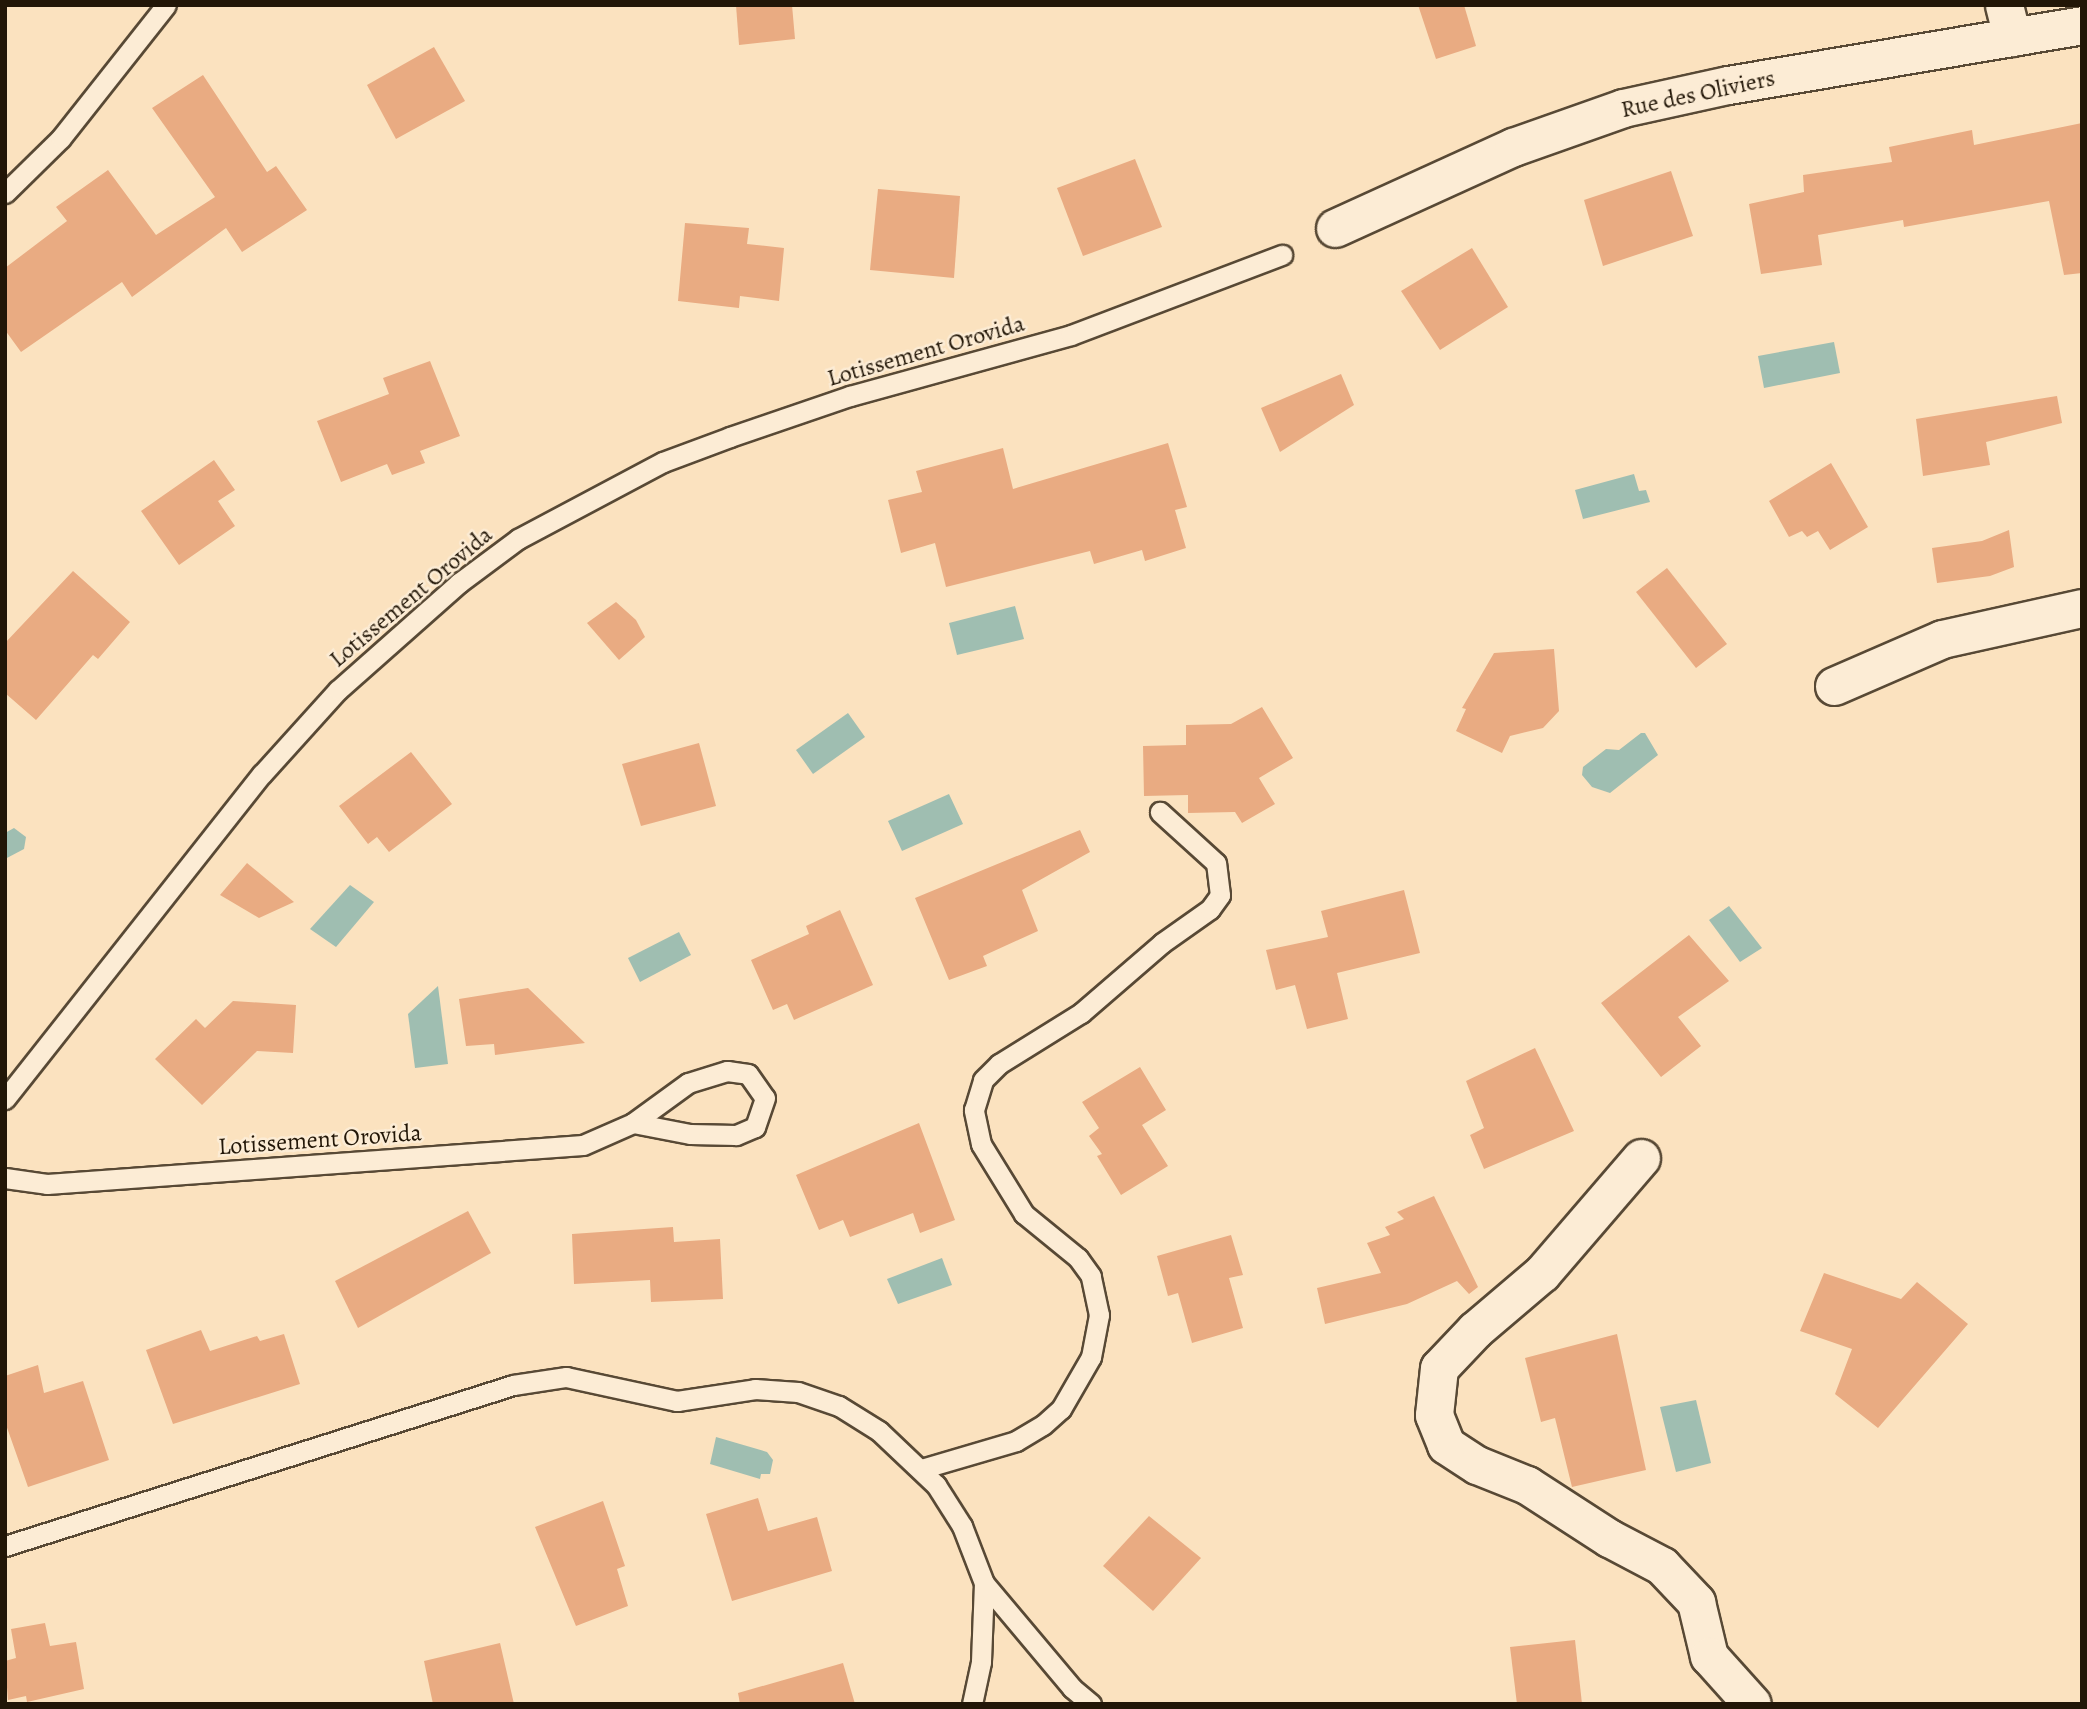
<!DOCTYPE html>
<style>
body{margin:0}
#map{position:relative;width:2087px;height:1709px;overflow:hidden;background:#fbe2bf;font-family:Alegreya,serif}
div>[style]{position:absolute}
[style*='--x']{left:calc(var(--x)*1px);top:calc(var(--y)*1px);width:calc(var(--w)*1px);rotate:calc(var(--a)*1deg)}
.water>*{inset:0;background:#9fbeb1}
.building>*{inset:0;background:#e9ab82}
.roads{filter:drop-shadow(2px 0 #584935) drop-shadow(-2px 0 #584935) drop-shadow(0 2px #584935) drop-shadow(0 -2px #584935)}
.service>*{height:19px;margin:-9.5px;padding:0 9.5px;transform-origin:9.5px;border-radius:9.5px;background:#fcecd5}
.minor>*{height:37px;margin:-18.5px;padding:0 18.5px;transform-origin:18.5px;border-radius:18.5px;background:#fcecd5}
span{translate:-50% -50%;white-space:nowrap;text-align:center;line-height:1.15;-webkit-text-stroke:5px #fcecd5;paint-order:stroke}
.street-label{font-size:24px;color:#221607}
.frame{position:absolute;inset:0;border:7px solid #221607;pointer-events:none}
</style>
<div id="map">
<div class="water">
<i style="clip-path:polygon(1834px 342px,1840px 373px,1764px 388px,1758px 356px)"></i>
<i style="clip-path:polygon(1634px 474px,1639px 491px,1646px 490px,1650px 502px,1583px 519px,1575px 490px)"></i>
<i style="clip-path:polygon(1015px 606px,1024px 639px,957px 655px,949px 623px)"></i>
<i style="clip-path:polygon(848px 713px,865px 737px,813px 774px,796px 750px)"></i>
<i style="clip-path:polygon(1641px 733px,1645px 733px,1658px 755px,1610px 793px,1592px 787px,1582px 775px,1583px 767px,1606px 749px,1619px 750px)"></i>
<i style="clip-path:polygon(949px 794px,963px 824px,902px 851px,888px 821px)"></i>
<i style="clip-path:polygon(14px 828px,26px 837px,24px 849px,5px 859px,5px 833px)"></i>
<i style="clip-path:polygon(350px 885px,374px 902px,336px 947px,310px 929px)"></i>
<i style="clip-path:polygon(1729px 906px,1762px 948px,1740px 962px,1709px 920px)"></i>
<i style="clip-path:polygon(679px 932px,691px 955px,640px 982px,628px 958px)"></i>
<i style="clip-path:polygon(438px 986px,448px 1064px,415px 1068px,408px 1014px)"></i>
<i style="clip-path:polygon(942px 1258px,952px 1285px,898px 1304px,887px 1279px)"></i>
<i style="clip-path:polygon(1696px 1400px,1711px 1463px,1676px 1472px,1660px 1407px)"></i>
<i style="clip-path:polygon(716px 1437px,767px 1452px,773px 1460px,770px 1474px,761px 1474px,760px 1479px,710px 1464px)"></i>
</div>
<div class="building">
<i style="clip-path:polygon(736px 5px,792px 5px,795px 39px,739px 45px)"></i>
<i style="clip-path:polygon(1418px 5px,1464px 5px,1476px 46px,1436px 59px)"></i>
<i style="clip-path:polygon(434px 47px,465px 101px,396px 139px,367px 85px)"></i>
<i style="clip-path:polygon(203px 75px,267px 172px,276px 166px,307px 210px,242px 252px,226px 228px,132px 297px,122px 282px,21px 352px,5px 330px,5px 268px,67px 221px,56px 207px,108px 170px,156px 235px,215px 197px,152px 108px)"></i>
<i style="clip-path:polygon(2082px 123px,2082px 273px,2064px 275px,2049px 201px,1904px 227px,1903px 220px,1818px 235px,1822px 265px,1761px 274px,1749px 204px,1804px 192px,1803px 175px,1892px 162px,1889px 147px,1972px 130px,1974px 145px)"></i>
<i style="clip-path:polygon(1135px 159px,1162px 227px,1083px 256px,1057px 188px)"></i>
<i style="clip-path:polygon(1671px 171px,1693px 236px,1603px 266px,1584px 200px)"></i>
<i style="clip-path:polygon(878px 189px,960px 196px,954px 278px,870px 270px)"></i>
<i style="clip-path:polygon(685px 223px,749px 228px,747px 244px,784px 248px,779px 301px,740px 296px,739px 308px,678px 301px)"></i>
<i style="clip-path:polygon(1472px 248px,1508px 307px,1440px 350px,1401px 291px)"></i>
<i style="clip-path:polygon(430px 361px,460px 436px,420px 451px,425px 463px,392px 475px,387px 464px,341px 482px,317px 421px,389px 394px,383px 378px)"></i>
<i style="clip-path:polygon(1341px 374px,1354px 405px,1280px 452px,1261px 408px)"></i>
<i style="clip-path:polygon(2057px 396px,2062px 423px,1986px 442px,1990px 465px,1923px 476px,1916px 419px)"></i>
<i style="clip-path:polygon(1168px 443px,1187px 507px,1175px 510px,1186px 548px,1145px 561px,1142px 550px,1094px 564px,1090px 551px,946px 587px,935px 543px,901px 553px,888px 500px,922px 492px,916px 471px,1003px 448px,1013px 489px)"></i>
<i style="clip-path:polygon(214px 460px,235px 490px,218px 501px,235px 526px,179px 565px,141px 511px)"></i>
<i style="clip-path:polygon(1831px 463px,1868px 527px,1830px 550px,1818px 531px,1807px 537px,1802px 531px,1789px 537px,1769px 501px)"></i>
<i style="clip-path:polygon(2009px 530px,2014px 567px,1990px 576px,1937px 583px,1932px 548px,1982px 541px)"></i>
<i style="clip-path:polygon(1667px 568px,1727px 644px,1696px 668px,1636px 592px)"></i>
<i style="clip-path:polygon(73px 571px,130px 622px,98px 659px,93px 655px,36px 720px,5px 693px,5px 643px)"></i>
<i style="clip-path:polygon(616px 602px,636px 620px,645px 637px,619px 660px,587px 623px)"></i>
<i style="clip-path:polygon(1554px 649px,1559px 711px,1543px 728px,1510px 736px,1502px 753px,1456px 731px,1466px 709px,1462px 708px,1494px 653px)"></i>
<i style="clip-path:polygon(1262px 707px,1293px 758px,1259px 778px,1275px 804px,1242px 823px,1235px 812px,1188px 813px,1188px 795px,1144px 796px,1143px 746px,1186px 745px,1186px 725px,1231px 724px)"></i>
<i style="clip-path:polygon(699px 743px,716px 806px,641px 826px,622px 764px)"></i>
<i style="clip-path:polygon(411px 752px,452px 804px,389px 852px,377px 837px,368px 844px,339px 806px)"></i>
<i style="clip-path:polygon(1080px 830px,1090px 852px,1022px 890px,1038px 931px,983px 956px,987px 966px,949px 980px,915px 898px)"></i>
<i style="clip-path:polygon(247px 863px,294px 902px,259px 918px,220px 895px)"></i>
<i style="clip-path:polygon(1404px 890px,1420px 953px,1337px 973px,1348px 1019px,1307px 1029px,1295px 985px,1276px 990px,1266px 950px,1328px 937px,1321px 911px)"></i>
<i style="clip-path:polygon(840px 910px,873px 985px,794px 1020px,787px 1004px,773px 1010px,751px 960px,809px 934px,806px 926px)"></i>
<i style="clip-path:polygon(1689px 935px,1729px 981px,1678px 1017px,1701px 1046px,1661px 1077px,1601px 1003px)"></i>
<i style="clip-path:polygon(528px 988px,585px 1043px,495px 1055px,494px 1044px,466px 1046px,459px 999px)"></i>
<i style="clip-path:polygon(233px 1001px,296px 1005px,293px 1053px,257px 1051px,202px 1105px,155px 1059px,196px 1019px,205px 1028px)"></i>
<i style="clip-path:polygon(1535px 1048px,1574px 1131px,1484px 1169px,1470px 1135px,1484px 1128px,1466px 1081px)"></i>
<i style="clip-path:polygon(1140px 1067px,1166px 1110px,1142px 1125px,1168px 1166px,1121px 1195px,1097px 1156px,1102px 1154px,1089px 1136px,1099px 1128px,1082px 1102px)"></i>
<i style="clip-path:polygon(919px 1123px,955px 1220px,920px 1233px,913px 1213px,850px 1237px,843px 1220px,819px 1230px,796px 1175px)"></i>
<i style="clip-path:polygon(1434px 1196px,1478px 1287px,1469px 1294px,1457px 1281px,1407px 1304px,1325px 1324px,1317px 1288px,1381px 1273px,1367px 1243px,1390px 1235px,1385px 1227px,1404px 1219px,1397px 1212px)"></i>
<i style="clip-path:polygon(468px 1211px,491px 1253px,358px 1328px,335px 1281px)"></i>
<i style="clip-path:polygon(673px 1227px,674px 1242px,720px 1239px,723px 1299px,651px 1302px,650px 1280px,574px 1284px,572px 1234px)"></i>
<i style="clip-path:polygon(1231px 1235px,1243px 1275px,1229px 1278px,1243px 1328px,1192px 1343px,1178px 1293px,1168px 1296px,1157px 1256px)"></i>
<i style="clip-path:polygon(1824px 1273px,1901px 1299px,1917px 1282px,1968px 1324px,1878px 1428px,1835px 1394px,1852px 1349px,1800px 1331px)"></i>
<i style="clip-path:polygon(201px 1330px,210px 1351px,257px 1336px,260px 1341px,284px 1334px,300px 1384px,173px 1424px,146px 1350px)"></i>
<i style="clip-path:polygon(1617px 1334px,1646px 1470px,1572px 1487px,1555px 1418px,1541px 1422px,1525px 1358px)"></i>
<i style="clip-path:polygon(38px 1365px,44px 1393px,83px 1381px,109px 1460px,28px 1487px,5px 1422px,5px 1376px)"></i>
<i style="clip-path:polygon(758px 1498px,768px 1531px,817px 1517px,832px 1571px,732px 1601px,706px 1514px)"></i>
<i style="clip-path:polygon(603px 1501px,625px 1566px,617px 1569px,628px 1606px,576px 1626px,535px 1527px)"></i>
<i style="clip-path:polygon(1149px 1516px,1201px 1558px,1153px 1611px,1103px 1566px)"></i>
<i style="clip-path:polygon(45px 1623px,50px 1646px,76px 1642px,84px 1689px,27px 1702px,26px 1696px,8px 1700px,5px 1661px,16px 1658px,11px 1629px)"></i>
<i style="clip-path:polygon(1575px 1640px,1582px 1704px,1517px 1704px,1510px 1647px)"></i>
<i style="clip-path:polygon(500px 1643px,514px 1704px,433px 1704px,424px 1661px)"></i>
<i style="clip-path:polygon(843px 1663px,855px 1704px,740px 1704px,738px 1693px)"></i>
</div>
<div class="roads">
<div class="service">
<i style="--x:5;--y:193;--w:78;--a:-44.5"></i>
<i style="--x:61;--y:138;--w:169;--a:-51.7"></i>
<i style="--x:5;--y:1099;--w:414;--a:-51.7"></i>
<i style="--x:262;--y:774;--w:113;--a:-47.9"></i>
<i style="--x:338;--y:690;--w:162;--a:-41.5"></i>
<i style="--x:459;--y:583;--w:74;--a:-36.7"></i>
<i style="--x:518;--y:539;--w:164;--a:-28"></i>
<i style="--x:663;--y:462;--w:72;--a:-20.5"></i>
<i style="--x:730;--y:437;--w:127;--a:-18.9"></i>
<i style="--x:850;--y:396;--w:229;--a:-15.4"></i>
<i style="--x:1071;--y:335;--w:226;--a:-20.8"></i>
<i style="--x:5;--y:1178;--w:42;--a:8.1"></i>
<i style="--x:47;--y:1184;--w:537;--a:-4.16"></i>
<i style="--x:583;--y:1145;--w:55;--a:-23.7"></i>
<i style="--x:633;--y:1123;--w:68;--a:-36"></i>
<i style="--x:688;--y:1083;--w:41;--a:-17.1"></i>
<i style="--x:727;--y:1071;--w:21;--a:8"></i>
<i style="--x:748;--y:1074;--w:29;--a:55"></i>
<i style="--x:765;--y:1098;--w:31;--a:109"></i>
<i style="--x:755;--y:1127;--w:21;--a:157"></i>
<i style="--x:736;--y:1135;--w:46;--a:-178.8"></i>
<i style="--x:690;--y:1134;--w:58;--a:-169.1"></i>
<i style="--x:921;--y:1469;--w:99;--a:-16.4"></i>
<i style="--x:1016;--y:1441;--w:31;--a:-31"></i>
<i style="--x:1043;--y:1425;--w:24;--a:-42"></i>
<i style="--x:1061;--y:1409;--w:60;--a:-60"></i>
<i style="--x:1091;--y:1357;--w:43;--a:-79.2"></i>
<i style="--x:1099;--y:1315;--w:40;--a:-102"></i>
<i style="--x:1091;--y:1276;--w:22;--a:-126"></i>
<i style="--x:1078;--y:1258;--w:70;--a:-140.8"></i>
<i style="--x:1024;--y:1214;--w:82;--a:-121.6"></i>
<i style="--x:981;--y:1144;--w:35;--a:-102"></i>
<i style="--x:974;--y:1110;--w:31;--a:-73"></i>
<i style="--x:983;--y:1080;--w:23;--a:-45"></i>
<i style="--x:999;--y:1064;--w:97;--a:-31.9"></i>
<i style="--x:1081;--y:1013;--w:107;--a:-40.8"></i>
<i style="--x:1162;--y:943;--w:59;--a:-35.3"></i>
<i style="--x:1210;--y:909;--w:17;--a:-54"></i>
<i style="--x:1220;--y:895;--w:32;--a:-97"></i>
<i style="--x:1216;--y:863;--w:76;--a:-137.7"></i>
<i style="--x:5;--y:1546;--w:533;--a:-17.58"></i>
<i style="--x:513;--y:1385;--w:54;--a:-8.6"></i>
<i style="--x:566;--y:1377;--w:114;--a:12.2"></i>
<i style="--x:677;--y:1401;--w:79;--a:-8.7"></i>
<i style="--x:755;--y:1389;--w:43;--a:4"></i>
<i style="--x:798;--y:1392;--w:43;--a:18.9"></i>
<i style="--x:839;--y:1406;--w:47;--a:32"></i>
<i style="--x:879;--y:1431;--w:79;--a:43.5"></i>
<i style="--x:936;--y:1485;--w:49;--a:57.6"></i>
<i style="--x:962;--y:1526;--w:61;--a:68.9"></i>
<i style="--x:984;--y:1583;--w:79;--a:92.2"></i>
<i style="--x:981;--y:1662;--w:43;--a:102.1"></i>
<i style="--x:984;--y:1583;--w:137;--a:50"></i>
<i style="--x:1072;--y:1688;--w:25;--a:40"></i>
</div>
<div class="minor">
<i style="--x:2004;--y:5;--w:33;--a:76"></i>
<i style="--x:1335;--y:228;--w:196;--a:-24.5"></i>
<i style="--x:1513;--y:147;--w:117;--a:-19.5"></i>
<i style="--x:1623;--y:108;--w:107;--a:-12.4"></i>
<i style="--x:1728;--y:85;--w:359;--a:-9.6"></i>
<i style="--x:1834;--y:686;--w:118;--a:-23.5"></i>
<i style="--x:1942;--y:639;--w:143;--a:-12.5"></i>
<i style="--x:1641;--y:1158;--w:152;--a:130.7"></i>
<i style="--x:1542;--y:1273;--w:88;--a:139.6"></i>
<i style="--x:1475;--y:1330;--w:52;--a:133.5"></i>
<i style="--x:1439;--y:1368;--w:47;--a:96.1"></i>
<i style="--x:1434;--y:1415;--w:32;--a:68"></i>
<i style="--x:1446;--y:1445;--w:37;--a:33"></i>
<i style="--x:1477;--y:1465;--w:54;--a:21.8"></i>
<i style="--x:1527;--y:1485;--w:98;--a:32.9"></i>
<i style="--x:1609;--y:1538;--w:60;--a:27.8"></i>
<i style="--x:1662;--y:1566;--w:50;--a:46.6"></i>
<i style="--x:1696;--y:1602;--w:56;--a:76.5"></i>
<i style="--x:1709;--y:1656;--w:64;--a:48.1"></i>
</div>
</div>
<div class="street-label">
<span style="left:1698px;top:94px;rotate:-12deg">Rue des Oliviers</span>
<span style="left:926px;top:351px;rotate:-16deg">Lotissement Orovida</span>
<span style="left:411px;top:597px;rotate:-40deg">Lotissement Orovida</span>
<span style="left:320px;top:1140px;rotate:-4deg">Lotissement Orovida</span>
</div>
<div class="frame"></div>
</div>
